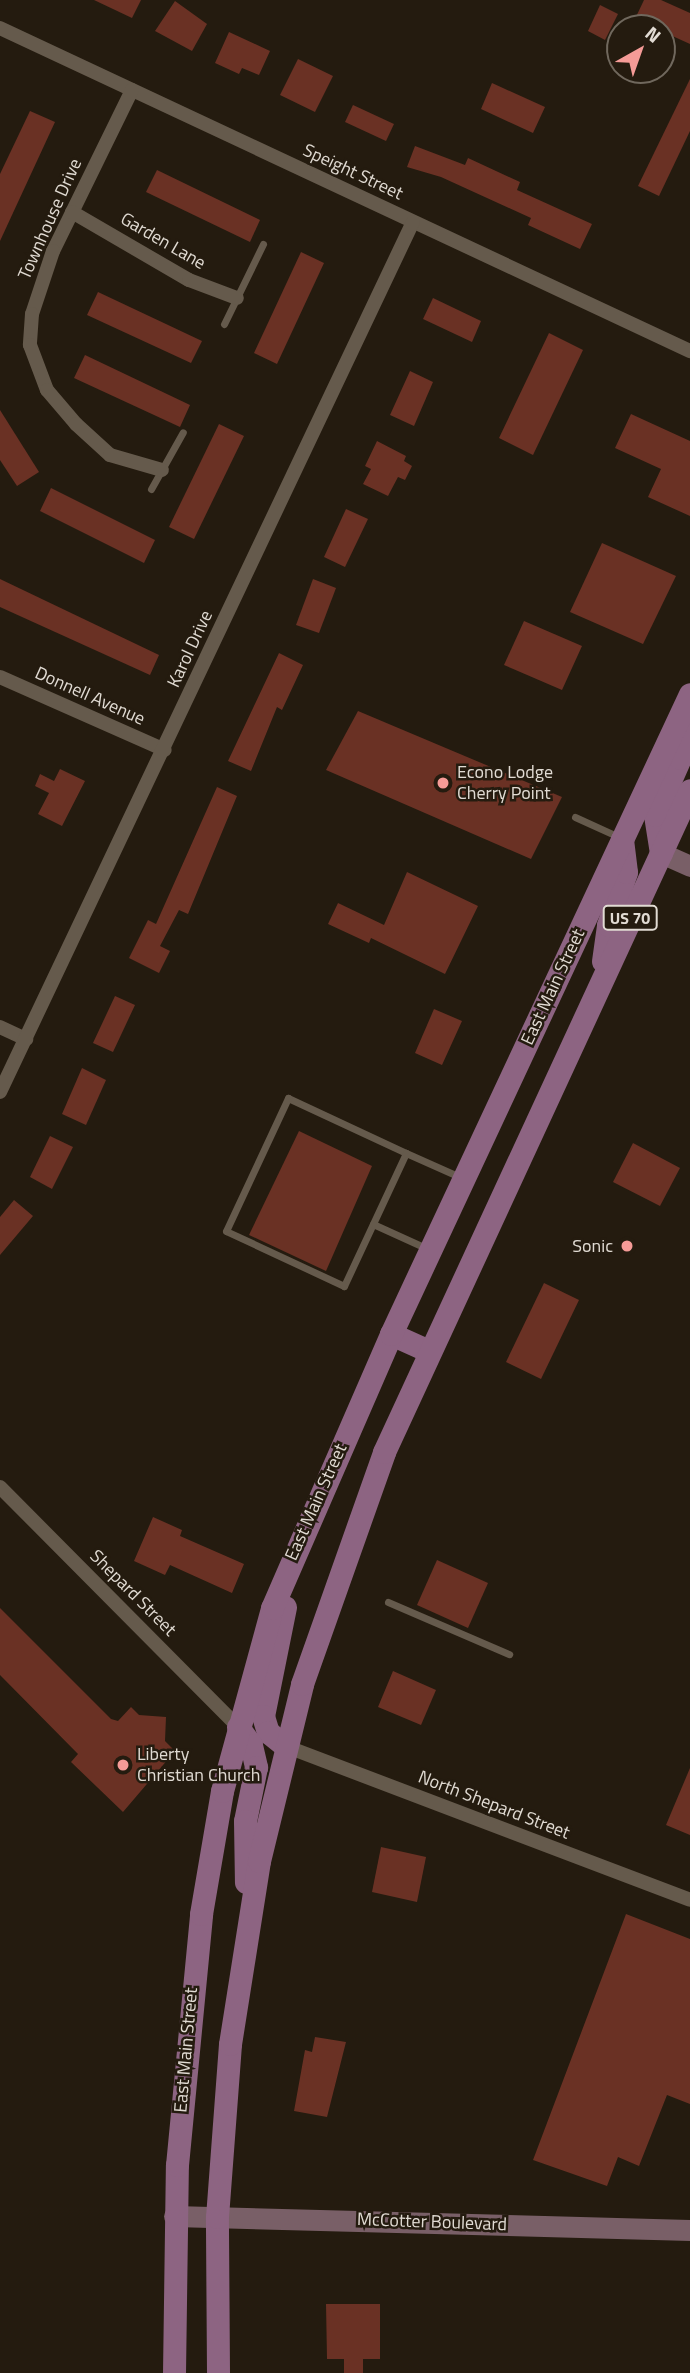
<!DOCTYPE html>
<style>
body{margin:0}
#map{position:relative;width:690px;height:2373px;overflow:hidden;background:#241b0f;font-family:"Titillium Web",sans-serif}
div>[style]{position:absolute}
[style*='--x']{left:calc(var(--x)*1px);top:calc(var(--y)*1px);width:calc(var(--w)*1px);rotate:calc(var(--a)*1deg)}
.building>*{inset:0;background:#6a3124}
.lane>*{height:7px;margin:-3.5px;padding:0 3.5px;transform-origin:3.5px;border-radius:3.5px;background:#655a4c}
.street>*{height:14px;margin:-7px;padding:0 7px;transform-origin:7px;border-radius:7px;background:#655a4c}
.secondary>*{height:21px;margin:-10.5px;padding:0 10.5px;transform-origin:10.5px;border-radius:10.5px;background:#795f67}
.primary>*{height:23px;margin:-11.5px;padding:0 11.5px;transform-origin:11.5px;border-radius:11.5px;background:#8d6482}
.dots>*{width:19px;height:19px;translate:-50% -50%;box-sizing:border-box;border:4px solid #241b0f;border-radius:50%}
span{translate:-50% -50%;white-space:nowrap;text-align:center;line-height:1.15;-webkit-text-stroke:5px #241b0f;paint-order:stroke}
.shield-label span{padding:2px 5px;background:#241b0f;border:2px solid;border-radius:5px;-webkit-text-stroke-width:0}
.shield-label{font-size:16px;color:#e1dbd3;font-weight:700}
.street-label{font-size:18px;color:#e1dbd3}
.poi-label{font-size:18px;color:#e1dbd3}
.left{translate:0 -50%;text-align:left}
.right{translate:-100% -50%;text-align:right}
.north{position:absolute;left:606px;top:14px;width:70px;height:70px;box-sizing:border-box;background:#241b0f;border:2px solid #70685d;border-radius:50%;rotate:40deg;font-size:19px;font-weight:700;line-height:28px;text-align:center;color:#e1dbd3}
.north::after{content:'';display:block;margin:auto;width:24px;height:32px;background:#f59b97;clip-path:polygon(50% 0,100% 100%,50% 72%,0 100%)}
</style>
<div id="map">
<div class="building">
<i style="clip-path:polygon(94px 0,141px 0,132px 18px)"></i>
<i style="clip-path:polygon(644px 0,661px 0,690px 13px,690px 44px,635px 19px)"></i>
<i style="clip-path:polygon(175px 1px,207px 24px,192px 51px,155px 31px)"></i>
<i style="clip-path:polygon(600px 5px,618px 14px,605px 40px,588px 31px)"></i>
<i style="clip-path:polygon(229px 32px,270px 51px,259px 75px,242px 68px,239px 74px,215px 63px)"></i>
<i style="clip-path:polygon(298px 59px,333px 76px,315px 112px,280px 95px)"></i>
<i style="clip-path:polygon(690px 79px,690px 131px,659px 196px,638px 186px)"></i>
<i style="clip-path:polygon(492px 83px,545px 107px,533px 133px,481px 109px)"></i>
<i style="clip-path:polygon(353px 105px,394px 124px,386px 141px,345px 122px)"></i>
<i style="clip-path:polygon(30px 111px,55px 122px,0 241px,0 174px)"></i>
<i style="clip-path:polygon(415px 146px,465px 165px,468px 158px,520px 182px,517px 190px,592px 224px,580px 249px,528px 225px,531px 218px,441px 177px,407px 167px)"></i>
<i style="clip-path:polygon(157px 170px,260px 220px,250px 242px,146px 192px)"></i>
<i style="clip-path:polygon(301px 252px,324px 263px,277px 364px,254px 353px)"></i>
<i style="clip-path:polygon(98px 292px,202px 341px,191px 363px,87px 315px)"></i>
<i style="clip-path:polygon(433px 298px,481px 321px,472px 342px,423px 319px)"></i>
<i style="clip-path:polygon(549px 333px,583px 350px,533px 455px,499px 438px)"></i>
<i style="clip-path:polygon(85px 355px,190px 405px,180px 427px,74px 378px)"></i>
<i style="clip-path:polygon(410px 371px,433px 382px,414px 426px,390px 415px)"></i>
<i style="clip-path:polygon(0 410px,39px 472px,17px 486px,0 460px)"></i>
<i style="clip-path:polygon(631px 414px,690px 441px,690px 516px,648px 497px,661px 469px,615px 448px)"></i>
<i style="clip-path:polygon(219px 424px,244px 436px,194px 539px,169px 527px)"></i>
<i style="clip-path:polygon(377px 441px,406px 456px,404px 461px,412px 466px,405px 480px,398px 477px,388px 496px,363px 484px,371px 469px,365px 466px)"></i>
<i style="clip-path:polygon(51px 488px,155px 540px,144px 563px,40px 511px)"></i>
<i style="clip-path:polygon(346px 509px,368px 519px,345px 567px,324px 557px)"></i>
<i style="clip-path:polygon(602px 543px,676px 576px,643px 644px,570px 612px)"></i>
<i style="clip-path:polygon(0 579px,159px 655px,150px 675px,0 607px)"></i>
<i style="clip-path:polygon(313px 579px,336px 588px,319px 633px,296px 625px)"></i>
<i style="clip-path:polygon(524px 621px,582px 646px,562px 690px,504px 665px)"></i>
<i style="clip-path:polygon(279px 653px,303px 665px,282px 710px,277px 707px,251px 771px,228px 761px)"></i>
<i style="clip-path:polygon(358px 711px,562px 797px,531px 859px,326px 770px)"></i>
<i style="clip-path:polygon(60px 769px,85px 781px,62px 826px,38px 814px,49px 793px,35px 786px,40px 774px,54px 781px)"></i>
<i style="clip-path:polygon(217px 787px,237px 796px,188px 914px,179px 910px,160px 946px,170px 951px,159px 973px,129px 958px,148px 920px,156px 924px)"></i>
<i style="clip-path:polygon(407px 872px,478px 906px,445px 974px,371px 938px,369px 943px,328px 924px,338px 903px,384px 925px)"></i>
<i style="clip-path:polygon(115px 996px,135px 1005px,113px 1052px,93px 1043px)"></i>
<i style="clip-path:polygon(434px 1009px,462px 1021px,442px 1065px,415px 1053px)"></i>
<i style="clip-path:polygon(82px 1068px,106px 1080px,86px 1125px,62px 1114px)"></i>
<i style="clip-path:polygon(299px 1131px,372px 1166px,326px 1271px,249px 1235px)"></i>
<i style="clip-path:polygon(50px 1136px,73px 1147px,52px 1189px,30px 1177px)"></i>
<i style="clip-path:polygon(633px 1143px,680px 1168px,660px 1206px,613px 1182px)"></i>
<i style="clip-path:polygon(14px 1200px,33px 1216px,0 1255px,0 1217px)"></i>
<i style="clip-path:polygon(544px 1283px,579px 1300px,541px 1379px,506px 1362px)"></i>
<i style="clip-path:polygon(153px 1517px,182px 1530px,180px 1536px,244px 1564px,232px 1593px,170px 1565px,165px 1575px,134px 1561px)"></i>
<i style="clip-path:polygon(437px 1560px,488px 1583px,468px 1628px,417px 1605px)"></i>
<i style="clip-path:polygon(0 1608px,111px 1719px,118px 1721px,131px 1707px,139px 1715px,166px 1717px,165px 1741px,175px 1751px,123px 1812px,71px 1762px,78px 1754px,0 1675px)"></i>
<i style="clip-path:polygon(393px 1671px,436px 1690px,421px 1725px,378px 1707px)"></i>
<i style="clip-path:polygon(690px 1768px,690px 1835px,666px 1825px)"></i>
<i style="clip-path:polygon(381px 1847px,426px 1857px,417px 1902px,372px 1892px)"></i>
<i style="clip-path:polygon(626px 1914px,690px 1939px,690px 2104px,667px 2095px,639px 2166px,618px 2157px,607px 2186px,533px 2160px)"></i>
<i style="clip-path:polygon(315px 2037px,346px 2042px,327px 2117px,294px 2111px,305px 2050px,312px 2052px)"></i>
<i style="clip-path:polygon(326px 2304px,380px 2304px,380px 2359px,363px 2359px,363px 2373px,344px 2373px,344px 2359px,327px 2359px)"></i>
</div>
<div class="lane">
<i style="--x:224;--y:324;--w:89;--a:-64"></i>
<i style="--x:151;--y:489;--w:65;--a:-60.7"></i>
<i style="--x:575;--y:817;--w:48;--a:24.4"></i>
<i style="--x:288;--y:1098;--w:130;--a:25"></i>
<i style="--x:406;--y:1153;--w:147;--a:115"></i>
<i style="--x:344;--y:1286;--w:130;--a:-155"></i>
<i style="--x:226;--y:1231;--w:147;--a:-65"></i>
<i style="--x:406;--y:1153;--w:59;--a:24"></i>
<i style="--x:373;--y:1224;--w:58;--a:24.4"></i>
<i style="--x:388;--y:1602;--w:132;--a:23.3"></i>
</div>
<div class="street">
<i style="--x:0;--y:28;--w:762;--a:25.09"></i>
<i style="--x:132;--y:90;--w:179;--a:116.1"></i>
<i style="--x:53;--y:251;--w:66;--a:108.4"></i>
<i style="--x:32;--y:314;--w:31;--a:94"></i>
<i style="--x:30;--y:345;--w:48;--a:69.3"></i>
<i style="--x:47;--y:390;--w:45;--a:49.5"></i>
<i style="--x:76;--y:424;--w:46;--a:42.4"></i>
<i style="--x:110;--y:455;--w:54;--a:16.1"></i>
<i style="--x:72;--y:212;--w:135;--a:30.2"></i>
<i style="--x:189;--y:280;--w:51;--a:20.6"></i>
<i style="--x:0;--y:677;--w:180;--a:23.9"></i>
<i style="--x:0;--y:1027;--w:29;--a:25"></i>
<i style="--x:0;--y:1092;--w:963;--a:-64.61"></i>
<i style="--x:0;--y:1487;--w:338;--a:45.2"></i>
<i style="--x:285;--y:1746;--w:433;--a:20.8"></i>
</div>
<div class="secondary">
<i style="--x:661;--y:853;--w:32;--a:24"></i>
<i style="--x:174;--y:2216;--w:516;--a:1.55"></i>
</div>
<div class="primary">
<i style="--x:661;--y:853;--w:38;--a:-99"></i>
<i style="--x:655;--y:815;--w:62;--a:-66.3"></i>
<i style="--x:680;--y:758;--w:36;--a:-81"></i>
<i style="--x:603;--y:961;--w:36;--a:-82"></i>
<i style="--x:608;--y:925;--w:56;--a:-71.2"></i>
<i style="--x:626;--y:872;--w:33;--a:-97"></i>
<i style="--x:391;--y:1334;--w:42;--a:24.1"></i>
<i style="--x:285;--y:1607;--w:111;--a:101.4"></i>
<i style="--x:263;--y:1716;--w:17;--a:73"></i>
<i style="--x:268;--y:1732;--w:22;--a:39"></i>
<i style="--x:238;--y:1727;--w:22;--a:54"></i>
<i style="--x:251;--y:1745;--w:23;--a:77"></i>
<i style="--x:256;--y:1767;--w:55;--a:101.5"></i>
<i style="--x:245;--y:1821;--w:61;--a:89.1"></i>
<i style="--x:174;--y:2373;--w:208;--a:-89.2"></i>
<i style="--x:177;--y:2165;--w:252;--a:-84.5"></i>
<i style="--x:201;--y:1914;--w:125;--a:-80.3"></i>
<i style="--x:222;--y:1791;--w:190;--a:-74.7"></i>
<i style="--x:272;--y:1608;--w:299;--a:-66.5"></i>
<i style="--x:391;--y:1334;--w:706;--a:-64.96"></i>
<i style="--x:218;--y:2373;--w:156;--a:-90.4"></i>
<i style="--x:217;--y:2217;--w:173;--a:-85.7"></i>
<i style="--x:230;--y:2044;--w:185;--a:-81"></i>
<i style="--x:259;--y:1861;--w:182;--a:-76.3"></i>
<i style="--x:302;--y:1684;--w:246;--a:-70.5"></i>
<i style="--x:384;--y:1452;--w:729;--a:-65.19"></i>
</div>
<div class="dots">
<i style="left:443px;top:783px;background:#f59b97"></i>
<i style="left:627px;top:1246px;background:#f59b97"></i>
<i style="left:123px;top:1765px;background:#f59b97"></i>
</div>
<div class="shield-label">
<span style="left:630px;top:918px">US 70</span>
</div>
<div class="street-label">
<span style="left:353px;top:172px;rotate:25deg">Speight Street</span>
<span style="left:50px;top:219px;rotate:-66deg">Townhouse Drive</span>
<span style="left:163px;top:241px;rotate:30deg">Garden Lane</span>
<span style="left:190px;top:649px;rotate:-65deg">Karol Drive</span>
<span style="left:90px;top:696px;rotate:24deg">Donnell Avenue</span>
<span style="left:553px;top:987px;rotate:-65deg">East Main Street</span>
<span style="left:316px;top:1502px;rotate:-66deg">East Main Street</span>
<span style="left:133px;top:1593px;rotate:45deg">Shepard Street</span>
<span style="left:494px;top:1805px;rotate:21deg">North Shepard Street</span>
<span style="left:186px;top:2050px;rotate:-85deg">East Main Street</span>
<span style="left:432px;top:2222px;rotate:2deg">McCotter Boulevard</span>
</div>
<div class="poi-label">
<span class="left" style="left:457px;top:783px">Econo Lodge<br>Cherry Point</span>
<span class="right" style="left:613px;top:1246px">Sonic</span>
<span class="left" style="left:137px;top:1765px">Liberty<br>Christian Church</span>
</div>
<div class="north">N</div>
</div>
